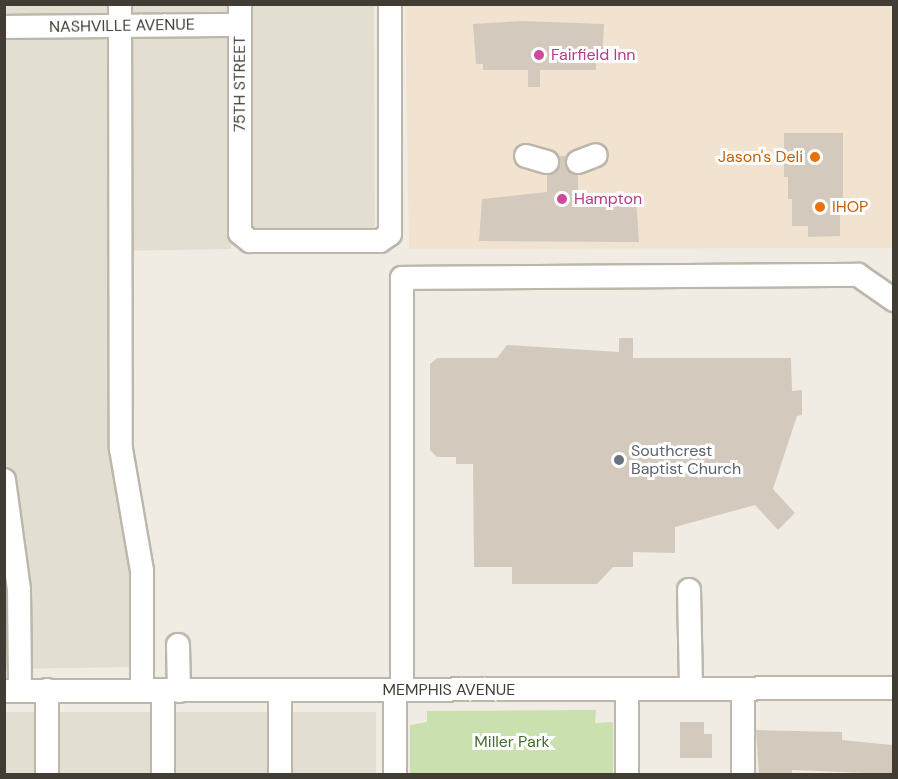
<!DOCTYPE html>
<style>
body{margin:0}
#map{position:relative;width:898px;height:779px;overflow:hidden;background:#f0ece3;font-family:"DM Sans",sans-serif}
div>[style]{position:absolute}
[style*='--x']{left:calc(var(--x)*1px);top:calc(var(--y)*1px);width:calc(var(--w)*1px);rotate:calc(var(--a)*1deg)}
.residential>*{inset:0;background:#e3ded2}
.commercial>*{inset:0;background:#f1e3cf}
.green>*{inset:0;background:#cae1af}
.building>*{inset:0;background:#d3cabd}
.roads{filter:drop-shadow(2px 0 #bdb6aa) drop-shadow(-2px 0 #bdb6aa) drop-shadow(0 2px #bdb6aa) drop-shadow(0 -2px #bdb6aa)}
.minor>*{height:22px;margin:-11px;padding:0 11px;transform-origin:11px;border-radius:11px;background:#fff}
.dots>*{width:16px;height:16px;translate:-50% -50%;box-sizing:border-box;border:3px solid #fff;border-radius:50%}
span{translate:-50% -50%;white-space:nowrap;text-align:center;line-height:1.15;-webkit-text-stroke:6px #fff;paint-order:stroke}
.street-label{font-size:16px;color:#413c34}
.hotel-label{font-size:16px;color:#b23c85}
.left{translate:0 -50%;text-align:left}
.food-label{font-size:16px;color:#c56008}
.right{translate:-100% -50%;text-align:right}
.worship-label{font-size:16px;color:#5b616d}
.park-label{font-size:16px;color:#456c2e}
.frame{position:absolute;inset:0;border:6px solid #413c34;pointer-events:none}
</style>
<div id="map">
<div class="residential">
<i style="clip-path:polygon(4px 5px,374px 5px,375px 234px,232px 232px,231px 249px,112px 251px,135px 570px,133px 667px,5px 669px)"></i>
<i style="clip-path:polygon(4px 712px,376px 712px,376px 774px,5px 774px)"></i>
</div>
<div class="commercial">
<i style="clip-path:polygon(405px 5px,893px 5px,893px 248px,409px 249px)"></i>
</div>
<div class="green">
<i style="clip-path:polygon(596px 710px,595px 723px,613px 722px,613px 774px,410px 774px,410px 725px,427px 722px,427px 711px)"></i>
</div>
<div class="building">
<i style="clip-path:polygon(521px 21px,604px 24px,602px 63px,596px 63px,596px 70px,540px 70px,540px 87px,528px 87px,528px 70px,483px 70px,483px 64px,476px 64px,473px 24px)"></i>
<i style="clip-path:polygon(784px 133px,843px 133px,843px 198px,848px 198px,848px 214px,840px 214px,840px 236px,808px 237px,808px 226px,792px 226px,792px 199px,788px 199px,788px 177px,784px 177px)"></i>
<i style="clip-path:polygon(559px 156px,566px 156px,566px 167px,578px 175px,578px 193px,636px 198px,639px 242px,479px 241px,482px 199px,547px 192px,547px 175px,557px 171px)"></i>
<i style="clip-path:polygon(619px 338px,633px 338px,633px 358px,791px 358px,792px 391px,802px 390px,802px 415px,797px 416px,773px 489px,795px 513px,778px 530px,755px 505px,675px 527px,675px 553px,633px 552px,633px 567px,613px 567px,597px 584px,512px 584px,512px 567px,474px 567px,473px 464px,456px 464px,456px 457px,437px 457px,430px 450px,430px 364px,437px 358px,497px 358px,507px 345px,619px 352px)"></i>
<i style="clip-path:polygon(680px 722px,704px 722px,704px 734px,712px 734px,712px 758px,680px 758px)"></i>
<i style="clip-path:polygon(756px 730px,842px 732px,842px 740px,892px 745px,892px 774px,792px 770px,792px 774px,759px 774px)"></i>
</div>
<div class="roads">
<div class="minor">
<i style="--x:120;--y:4;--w:445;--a:89.9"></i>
<i style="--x:121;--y:449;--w:124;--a:80.2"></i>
<i style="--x:142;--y:571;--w:119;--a:90"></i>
<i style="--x:240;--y:4;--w:229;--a:90"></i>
<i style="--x:240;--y:233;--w:13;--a:39"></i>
<i style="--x:250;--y:241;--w:130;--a:0"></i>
<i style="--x:380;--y:241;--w:12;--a:-35"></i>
<i style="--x:390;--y:234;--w:230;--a:-90"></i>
<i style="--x:4;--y:27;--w:236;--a:-0.5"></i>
<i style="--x:526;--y:156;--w:22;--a:16"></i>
<i style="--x:578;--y:162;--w:19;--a:-21"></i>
<i style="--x:4;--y:480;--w:111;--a:82.2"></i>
<i style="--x:19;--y:590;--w:100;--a:89.4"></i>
<i style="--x:689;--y:590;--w:99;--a:88.8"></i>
<i style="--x:178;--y:645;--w:46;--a:88.8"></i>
<i style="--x:47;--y:690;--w:84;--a:90"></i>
<i style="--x:627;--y:690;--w:84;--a:90"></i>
<i style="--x:4;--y:691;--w:890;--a:-0.19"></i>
<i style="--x:280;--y:691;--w:83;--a:90"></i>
<i style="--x:395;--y:691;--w:83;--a:90"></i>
<i style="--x:402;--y:691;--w:413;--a:-90"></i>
<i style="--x:402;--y:278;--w:456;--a:-0.4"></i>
<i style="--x:858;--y:275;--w:44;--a:34.8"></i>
<i style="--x:163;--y:774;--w:83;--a:-90"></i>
<i style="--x:743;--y:774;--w:85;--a:-90"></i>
</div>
</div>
<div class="dots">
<i style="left:539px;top:55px;background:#d1479c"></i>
<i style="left:815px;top:157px;background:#e8710a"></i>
<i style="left:562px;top:199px;background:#d1479c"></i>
<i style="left:820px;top:207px;background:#e8710a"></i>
<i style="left:619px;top:460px;background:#6b7280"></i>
</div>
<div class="street-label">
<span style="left:122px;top:26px;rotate:-1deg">NASHVILLE AVENUE</span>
<span style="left:240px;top:84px;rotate:-90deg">75TH STREET</span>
<span style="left:449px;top:690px">MEMPHIS AVENUE</span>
</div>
<div class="hotel-label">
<span class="left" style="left:551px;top:55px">Fairfield Inn</span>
<span class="left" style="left:574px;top:199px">Hampton</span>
</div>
<div class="food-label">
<span class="right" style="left:803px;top:157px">Jason's Deli</span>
<span class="left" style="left:832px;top:207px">IHOP</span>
</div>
<div class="worship-label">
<span class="left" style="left:631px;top:460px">Southcrest<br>Baptist Church</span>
</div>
<div class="park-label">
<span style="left:512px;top:742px">Miller Park</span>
</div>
<div class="frame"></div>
</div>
